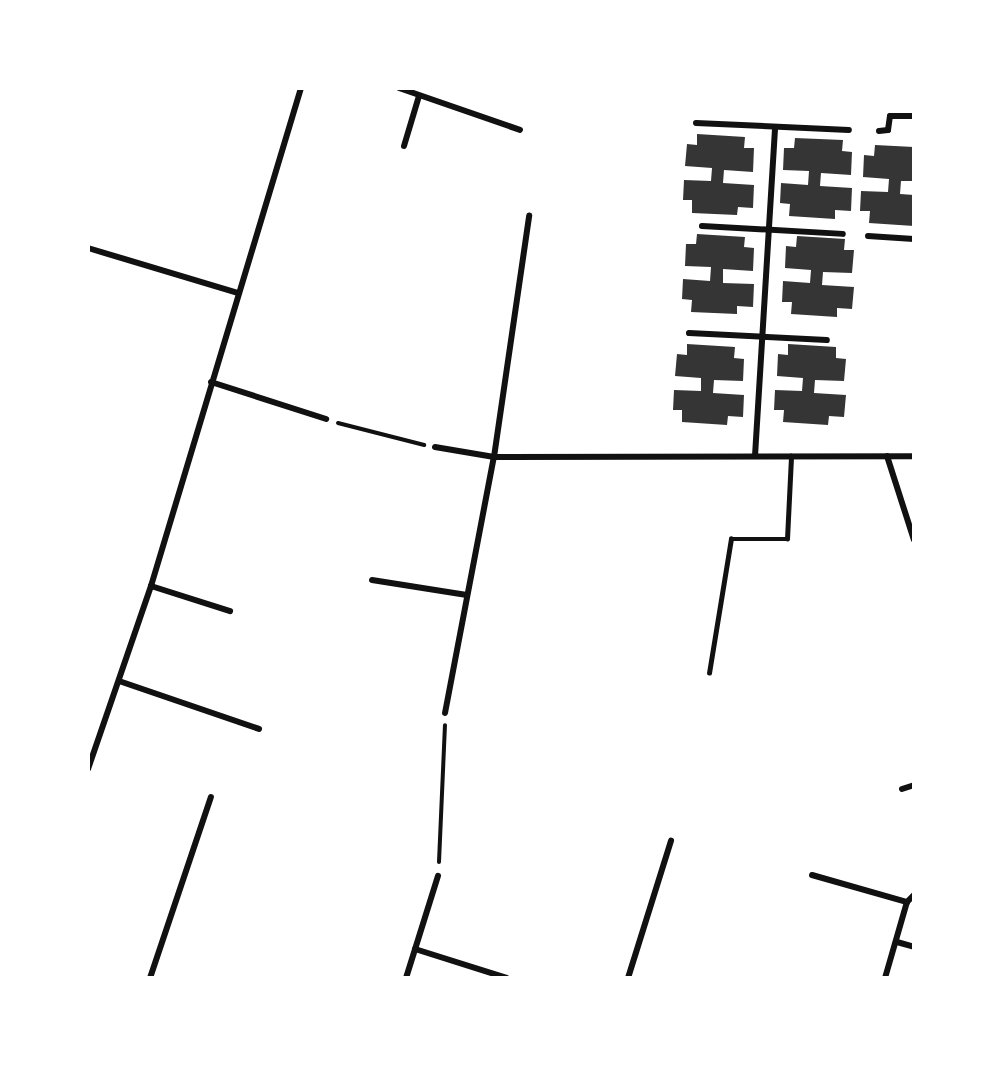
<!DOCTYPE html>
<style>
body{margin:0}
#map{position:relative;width:1002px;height:1066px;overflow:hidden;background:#fff;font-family:"Exo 2",sans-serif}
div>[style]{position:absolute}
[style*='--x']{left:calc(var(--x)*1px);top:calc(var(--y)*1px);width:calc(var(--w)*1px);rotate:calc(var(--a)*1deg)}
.building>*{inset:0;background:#353535}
.path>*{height:4px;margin:-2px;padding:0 2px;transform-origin:2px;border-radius:2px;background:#111}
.service>*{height:4.5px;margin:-2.25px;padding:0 2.25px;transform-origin:2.25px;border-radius:2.25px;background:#111}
.minor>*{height:6px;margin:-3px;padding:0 3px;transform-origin:3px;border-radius:3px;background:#111}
span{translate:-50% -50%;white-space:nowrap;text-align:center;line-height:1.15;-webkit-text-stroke:4.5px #fff;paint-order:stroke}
.frame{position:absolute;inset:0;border:90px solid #fff;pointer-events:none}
</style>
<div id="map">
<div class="building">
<i style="clip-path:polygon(697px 134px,745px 137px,744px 148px,754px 148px,753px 172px,724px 170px,723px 183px,754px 185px,753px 208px,738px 207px,737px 215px,692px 213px,692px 200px,683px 200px,684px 180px,711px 181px,712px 168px,685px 166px,687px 144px,697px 145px)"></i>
<i style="clip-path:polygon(795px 138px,843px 140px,842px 151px,852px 152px,851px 175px,821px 173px,820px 186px,852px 188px,851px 211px,835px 210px,835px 219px,789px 216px,790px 204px,780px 203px,781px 183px,808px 185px,809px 171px,783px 170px,784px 148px,794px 148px)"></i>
<i style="clip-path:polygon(875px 145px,914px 147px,914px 181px,901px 181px,900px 194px,914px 195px,914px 226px,869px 223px,870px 211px,860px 211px,861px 191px,888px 192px,889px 179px,863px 177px,864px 155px,874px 156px)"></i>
<i style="clip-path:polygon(697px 234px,745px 237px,744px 247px,754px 248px,753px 271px,723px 269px,723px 283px,754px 284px,753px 307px,737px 306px,737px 314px,691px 312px,692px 300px,682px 299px,683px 279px,710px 281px,711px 267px,685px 266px,686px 244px,696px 244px)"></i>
<i style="clip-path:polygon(797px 236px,845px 239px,844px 250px,854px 250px,852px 273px,823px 272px,822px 285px,854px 287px,852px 309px,837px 308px,837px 317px,791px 314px,792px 302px,782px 302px,783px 281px,810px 283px,811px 270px,785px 268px,786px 246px,796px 247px)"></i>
<i style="clip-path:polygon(687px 344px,735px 347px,734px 358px,744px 359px,743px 381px,714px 380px,713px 393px,744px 395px,743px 417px,728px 416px,727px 425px,682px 422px,682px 410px,673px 410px,674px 390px,701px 391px,701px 378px,675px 376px,677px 354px,687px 355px)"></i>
<i style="clip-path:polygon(788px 344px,836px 347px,836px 358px,846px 359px,844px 381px,815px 380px,814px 393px,846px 395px,844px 417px,829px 416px,828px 425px,783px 422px,784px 410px,774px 410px,775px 390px,802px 391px,803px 378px,777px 376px,778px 354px,788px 355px)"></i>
</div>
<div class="path">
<i style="--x:338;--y:423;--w:89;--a:14.3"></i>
<i style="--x:439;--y:862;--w:137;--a:-87.5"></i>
</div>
<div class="service">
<i style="--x:709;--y:673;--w:136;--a:-80.7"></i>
<i style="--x:731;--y:539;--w:56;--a:0"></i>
<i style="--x:787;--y:539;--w:83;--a:-87.2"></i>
</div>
<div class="minor">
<i style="--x:399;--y:88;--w:128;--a:19.1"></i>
<i style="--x:696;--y:123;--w:153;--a:2.6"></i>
<i style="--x:879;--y:131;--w:9;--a:-6"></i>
<i style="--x:888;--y:130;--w:14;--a:-82"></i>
<i style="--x:890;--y:116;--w:24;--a:0"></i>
<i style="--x:404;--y:146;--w:52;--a:-73.3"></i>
<i style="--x:702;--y:226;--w:141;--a:3.2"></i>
<i style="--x:868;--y:236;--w:46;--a:3.7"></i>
<i style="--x:88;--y:248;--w:157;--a:16.7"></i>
<i style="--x:689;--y:333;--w:138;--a:2.9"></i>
<i style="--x:211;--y:382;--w:121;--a:17.8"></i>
<i style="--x:435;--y:447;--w:60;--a:9.6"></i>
<i style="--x:494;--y:457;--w:420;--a:-0.1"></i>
<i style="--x:755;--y:456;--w:329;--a:-86.5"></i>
<i style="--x:887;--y:456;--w:88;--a:72.2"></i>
<i style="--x:372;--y:580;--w:96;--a:9"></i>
<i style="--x:151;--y:586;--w:83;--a:17.6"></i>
<i style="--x:119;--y:681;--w:148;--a:18.9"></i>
<i style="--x:445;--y:713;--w:261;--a:-79.2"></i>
<i style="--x:494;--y:457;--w:244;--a:-81.7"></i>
<i style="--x:88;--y:769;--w:194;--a:-71"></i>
<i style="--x:151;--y:586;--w:520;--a:-73.24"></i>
<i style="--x:902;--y:789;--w:13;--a:-18"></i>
<i style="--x:812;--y:875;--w:99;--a:15.9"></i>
<i style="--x:897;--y:942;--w:18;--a:16"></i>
<i style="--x:415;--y:949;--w:96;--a:17.5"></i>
<i style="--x:150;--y:978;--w:191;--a:-71.4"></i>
<i style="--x:406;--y:978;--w:107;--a:-72.6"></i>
<i style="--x:628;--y:978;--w:144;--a:-72.6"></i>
<i style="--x:885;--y:978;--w:79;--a:-73.9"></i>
<i style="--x:907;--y:902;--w:10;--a:-45"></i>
</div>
<div class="frame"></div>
</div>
